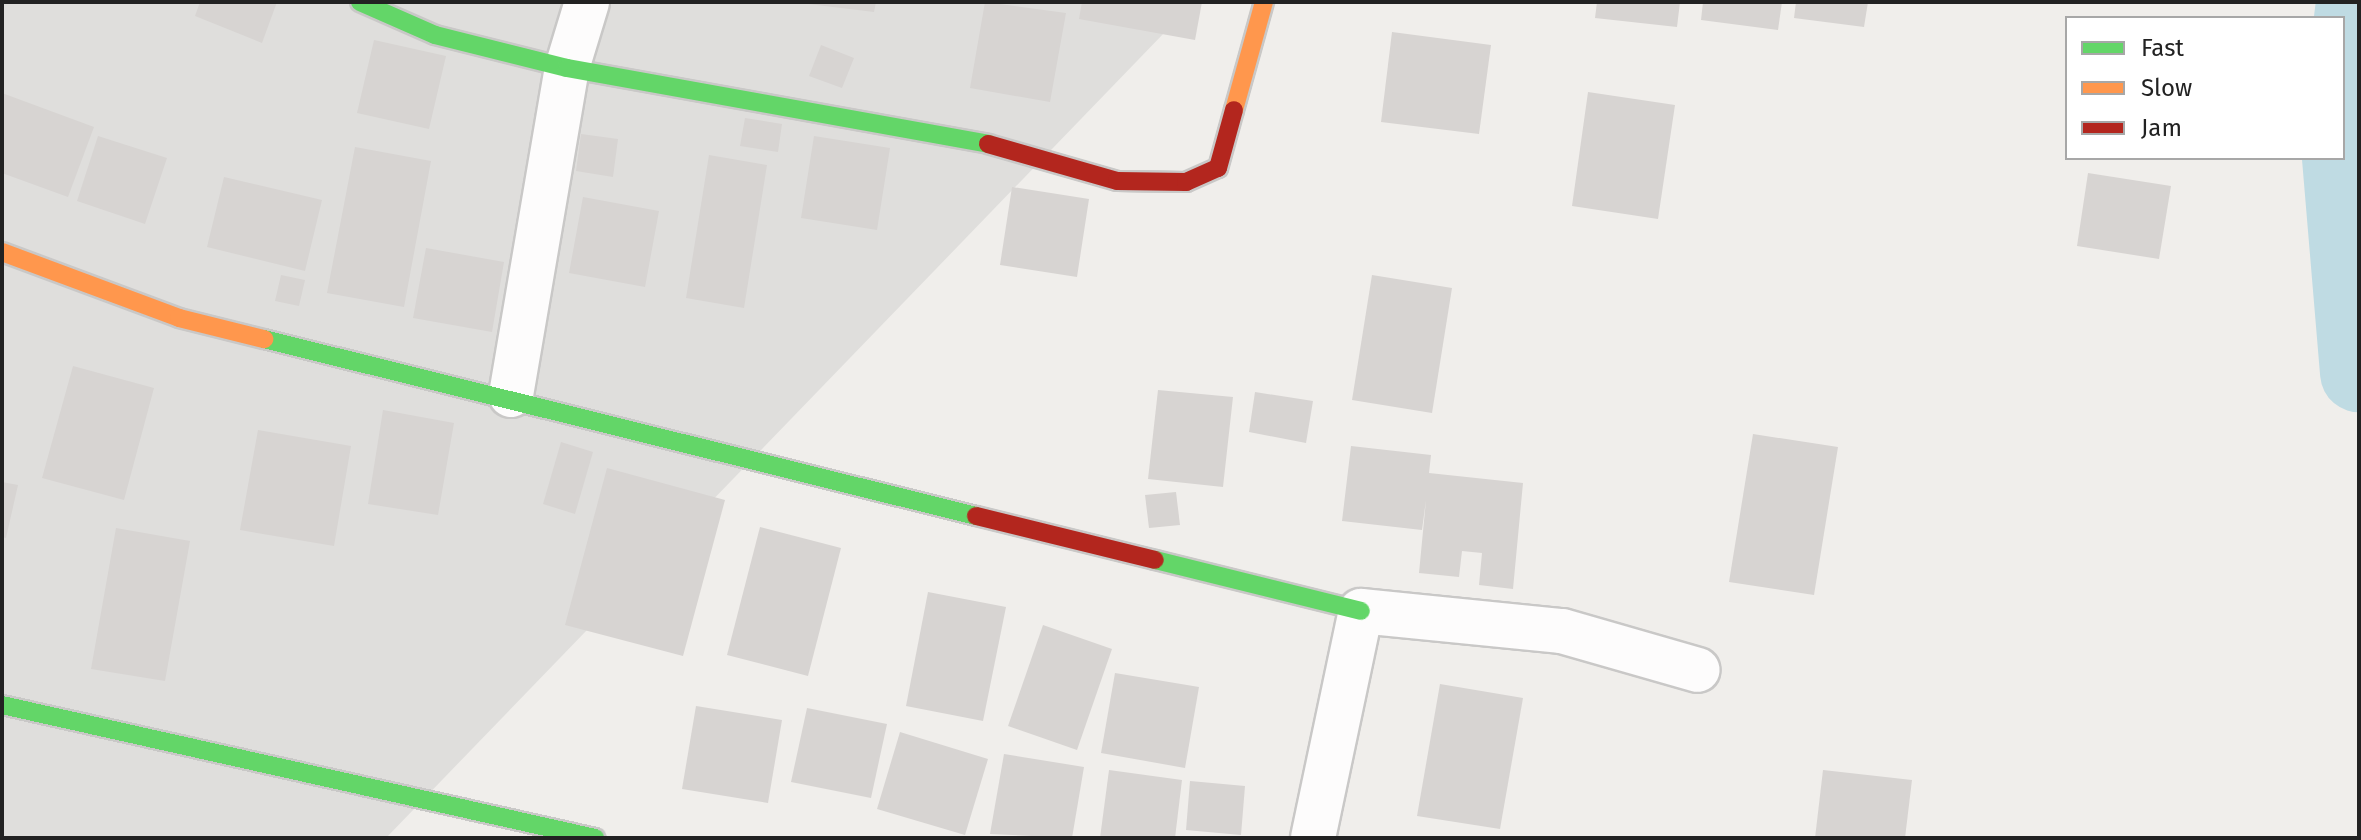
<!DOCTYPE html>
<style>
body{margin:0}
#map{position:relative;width:2361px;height:840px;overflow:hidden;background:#f0eeeb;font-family:"Fira Sans",sans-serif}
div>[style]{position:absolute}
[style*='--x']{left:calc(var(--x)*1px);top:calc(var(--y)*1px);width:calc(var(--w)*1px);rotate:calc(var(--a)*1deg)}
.residential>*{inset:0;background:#dfdedc}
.river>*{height:78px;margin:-39px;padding:0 39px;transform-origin:39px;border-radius:39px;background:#bfdbe3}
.building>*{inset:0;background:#d7d4d2}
.roads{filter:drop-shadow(2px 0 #c9c8c7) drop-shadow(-2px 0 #c9c8c7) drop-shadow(0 2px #c9c8c7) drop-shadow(0 -2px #c9c8c7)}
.street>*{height:44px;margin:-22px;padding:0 22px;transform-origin:22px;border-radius:22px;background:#fdfcfc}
.fast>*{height:18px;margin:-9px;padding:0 9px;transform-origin:9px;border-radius:9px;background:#63d668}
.slow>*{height:18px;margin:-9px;padding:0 9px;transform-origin:9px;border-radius:9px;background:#ff974d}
.jam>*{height:18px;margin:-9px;padding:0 9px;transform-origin:9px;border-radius:9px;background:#b3261e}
span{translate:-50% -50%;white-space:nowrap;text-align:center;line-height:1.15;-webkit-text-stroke:7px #fff;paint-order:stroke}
.frame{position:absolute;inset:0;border:4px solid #222;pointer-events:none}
.legend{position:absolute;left:2065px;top:16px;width:280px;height:144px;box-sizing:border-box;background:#fff;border:2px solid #a7a7a7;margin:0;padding:10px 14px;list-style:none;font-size:24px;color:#222}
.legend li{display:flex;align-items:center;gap:16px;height:40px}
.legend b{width:40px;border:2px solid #a7a7a7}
</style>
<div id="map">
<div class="residential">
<i style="clip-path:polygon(2px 2px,1194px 2px,386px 838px,2px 838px)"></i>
</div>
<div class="river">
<i style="--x:2343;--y:100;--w:99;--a:-83"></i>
<i style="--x:2341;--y:158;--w:216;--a:85.2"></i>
</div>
<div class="building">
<i style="clip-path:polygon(200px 2px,277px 2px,262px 43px,195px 16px)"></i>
<i style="clip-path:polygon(792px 2px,876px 2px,874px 12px)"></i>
<i style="clip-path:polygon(985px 2px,1066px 13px,1050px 102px,970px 88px)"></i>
<i style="clip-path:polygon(1082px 2px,1202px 2px,1195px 40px,1079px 19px)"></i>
<i style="clip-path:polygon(1597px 2px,1680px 2px,1677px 27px,1595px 18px)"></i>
<i style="clip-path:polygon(1703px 2px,1782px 2px,1778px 30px,1701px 20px)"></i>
<i style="clip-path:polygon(1796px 2px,1868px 2px,1864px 27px,1794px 18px)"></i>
<i style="clip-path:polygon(1392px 32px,1491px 45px,1479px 134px,1381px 122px)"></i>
<i style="clip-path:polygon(374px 40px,446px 56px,429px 129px,357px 113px)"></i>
<i style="clip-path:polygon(821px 45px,854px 58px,842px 88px,809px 76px)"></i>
<i style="clip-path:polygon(1588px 92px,1675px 105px,1658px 219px,1572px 206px)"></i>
<i style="clip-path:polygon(2px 93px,94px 127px,68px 197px,2px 173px)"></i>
<i style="clip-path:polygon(745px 118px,782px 124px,778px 152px,740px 146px)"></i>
<i style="clip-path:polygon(581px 134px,618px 139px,613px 177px,576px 171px)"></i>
<i style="clip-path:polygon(98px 136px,167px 158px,145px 224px,77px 201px)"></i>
<i style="clip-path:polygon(814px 136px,890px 148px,877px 230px,801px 218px)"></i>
<i style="clip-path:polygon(355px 147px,431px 161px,404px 307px,327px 293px)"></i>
<i style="clip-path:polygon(709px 155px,767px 165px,744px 308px,686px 298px)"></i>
<i style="clip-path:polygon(2088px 173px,2171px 186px,2159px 259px,2077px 246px)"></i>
<i style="clip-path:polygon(224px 177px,322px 200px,305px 271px,207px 247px)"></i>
<i style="clip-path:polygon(1012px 187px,1089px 199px,1077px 277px,1000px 265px)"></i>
<i style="clip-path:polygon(583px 197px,659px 211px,645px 287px,569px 273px)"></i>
<i style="clip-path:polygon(426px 248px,504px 262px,492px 332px,413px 318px)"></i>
<i style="clip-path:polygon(281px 275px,305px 280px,299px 306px,275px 301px)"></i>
<i style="clip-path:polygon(1372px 275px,1452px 288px,1432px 413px,1352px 400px)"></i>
<i style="clip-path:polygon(73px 366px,154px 388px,124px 500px,42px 478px)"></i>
<i style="clip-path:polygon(1158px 390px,1233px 397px,1223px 487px,1148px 479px)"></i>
<i style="clip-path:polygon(1255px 392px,1313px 401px,1306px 443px,1249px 432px)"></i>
<i style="clip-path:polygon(383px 410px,454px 423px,438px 515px,368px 504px)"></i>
<i style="clip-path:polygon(258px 430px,351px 446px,334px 546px,240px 530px)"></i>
<i style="clip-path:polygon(1753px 434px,1838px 447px,1814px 595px,1729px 582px)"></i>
<i style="clip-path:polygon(561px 442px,593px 452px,575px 514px,543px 504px)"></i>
<i style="clip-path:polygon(1351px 446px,1431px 455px,1429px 473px,1523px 483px,1513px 589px,1479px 585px,1482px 553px,1462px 551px,1459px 577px,1419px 573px,1426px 500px,1422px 530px,1342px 521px)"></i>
<i style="clip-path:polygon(607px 468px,725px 500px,683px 656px,565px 625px)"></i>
<i style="clip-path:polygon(2px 482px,18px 485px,6px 538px,2px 537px)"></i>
<i style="clip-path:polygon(1176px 492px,1180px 525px,1149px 528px,1145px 495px)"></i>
<i style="clip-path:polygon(760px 527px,841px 548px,808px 676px,727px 655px)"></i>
<i style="clip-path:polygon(116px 528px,190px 541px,165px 681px,91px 669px)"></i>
<i style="clip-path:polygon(928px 592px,1006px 607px,983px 721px,906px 706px)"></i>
<i style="clip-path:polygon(1043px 625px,1112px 649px,1077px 750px,1008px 726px)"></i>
<i style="clip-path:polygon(1115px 673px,1199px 687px,1185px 768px,1101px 753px)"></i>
<i style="clip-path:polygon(1440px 684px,1523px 698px,1500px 829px,1417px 816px)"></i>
<i style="clip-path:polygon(696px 706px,782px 720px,768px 803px,682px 789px)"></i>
<i style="clip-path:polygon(807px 708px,887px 724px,871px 798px,791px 782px)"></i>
<i style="clip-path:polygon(900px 732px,988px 759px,965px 835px,877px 809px)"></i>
<i style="clip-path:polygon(1004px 754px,1084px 767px,1072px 838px,990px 834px)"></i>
<i style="clip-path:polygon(1109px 770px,1182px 780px,1175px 838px,1100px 838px)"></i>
<i style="clip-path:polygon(1823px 770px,1912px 780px,1905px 838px,1815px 838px)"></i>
<i style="clip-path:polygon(1190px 781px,1245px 786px,1241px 835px,1186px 830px)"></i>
</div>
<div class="roads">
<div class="street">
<i style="--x:511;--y:395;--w:332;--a:-80.3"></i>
<i style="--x:567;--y:68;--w:69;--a:-73.1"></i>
<i style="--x:1313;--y:838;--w:232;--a:-78.1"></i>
<i style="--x:1361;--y:611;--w:202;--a:5.7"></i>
<i style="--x:1562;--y:631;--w:141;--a:16"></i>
</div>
<div class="fast">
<i style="--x:360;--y:2;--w:82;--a:23.7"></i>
<i style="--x:435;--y:35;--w:136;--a:14"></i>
<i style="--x:567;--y:68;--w:428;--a:10.2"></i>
<i style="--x:264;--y:339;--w:734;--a:13.96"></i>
<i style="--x:1155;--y:560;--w:212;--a:13.9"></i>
<i style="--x:2;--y:705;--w:608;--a:12.64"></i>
</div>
<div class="slow">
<i style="--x:1234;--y:110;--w:112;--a:-74.5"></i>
<i style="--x:2;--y:252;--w:189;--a:20.4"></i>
<i style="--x:179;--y:318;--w:88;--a:13.9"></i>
</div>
<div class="jam">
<i style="--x:988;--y:144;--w:134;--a:16"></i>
<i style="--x:1117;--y:181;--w:69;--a:0.8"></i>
<i style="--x:1186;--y:182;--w:35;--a:-24"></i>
<i style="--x:1218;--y:168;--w:60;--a:-74.6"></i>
<i style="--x:976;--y:516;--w:184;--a:13.8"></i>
</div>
</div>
<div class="frame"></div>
<ul class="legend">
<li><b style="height:10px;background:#63d668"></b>Fast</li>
<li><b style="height:10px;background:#ff974d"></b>Slow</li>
<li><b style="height:10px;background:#b3261e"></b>Jam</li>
</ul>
</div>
